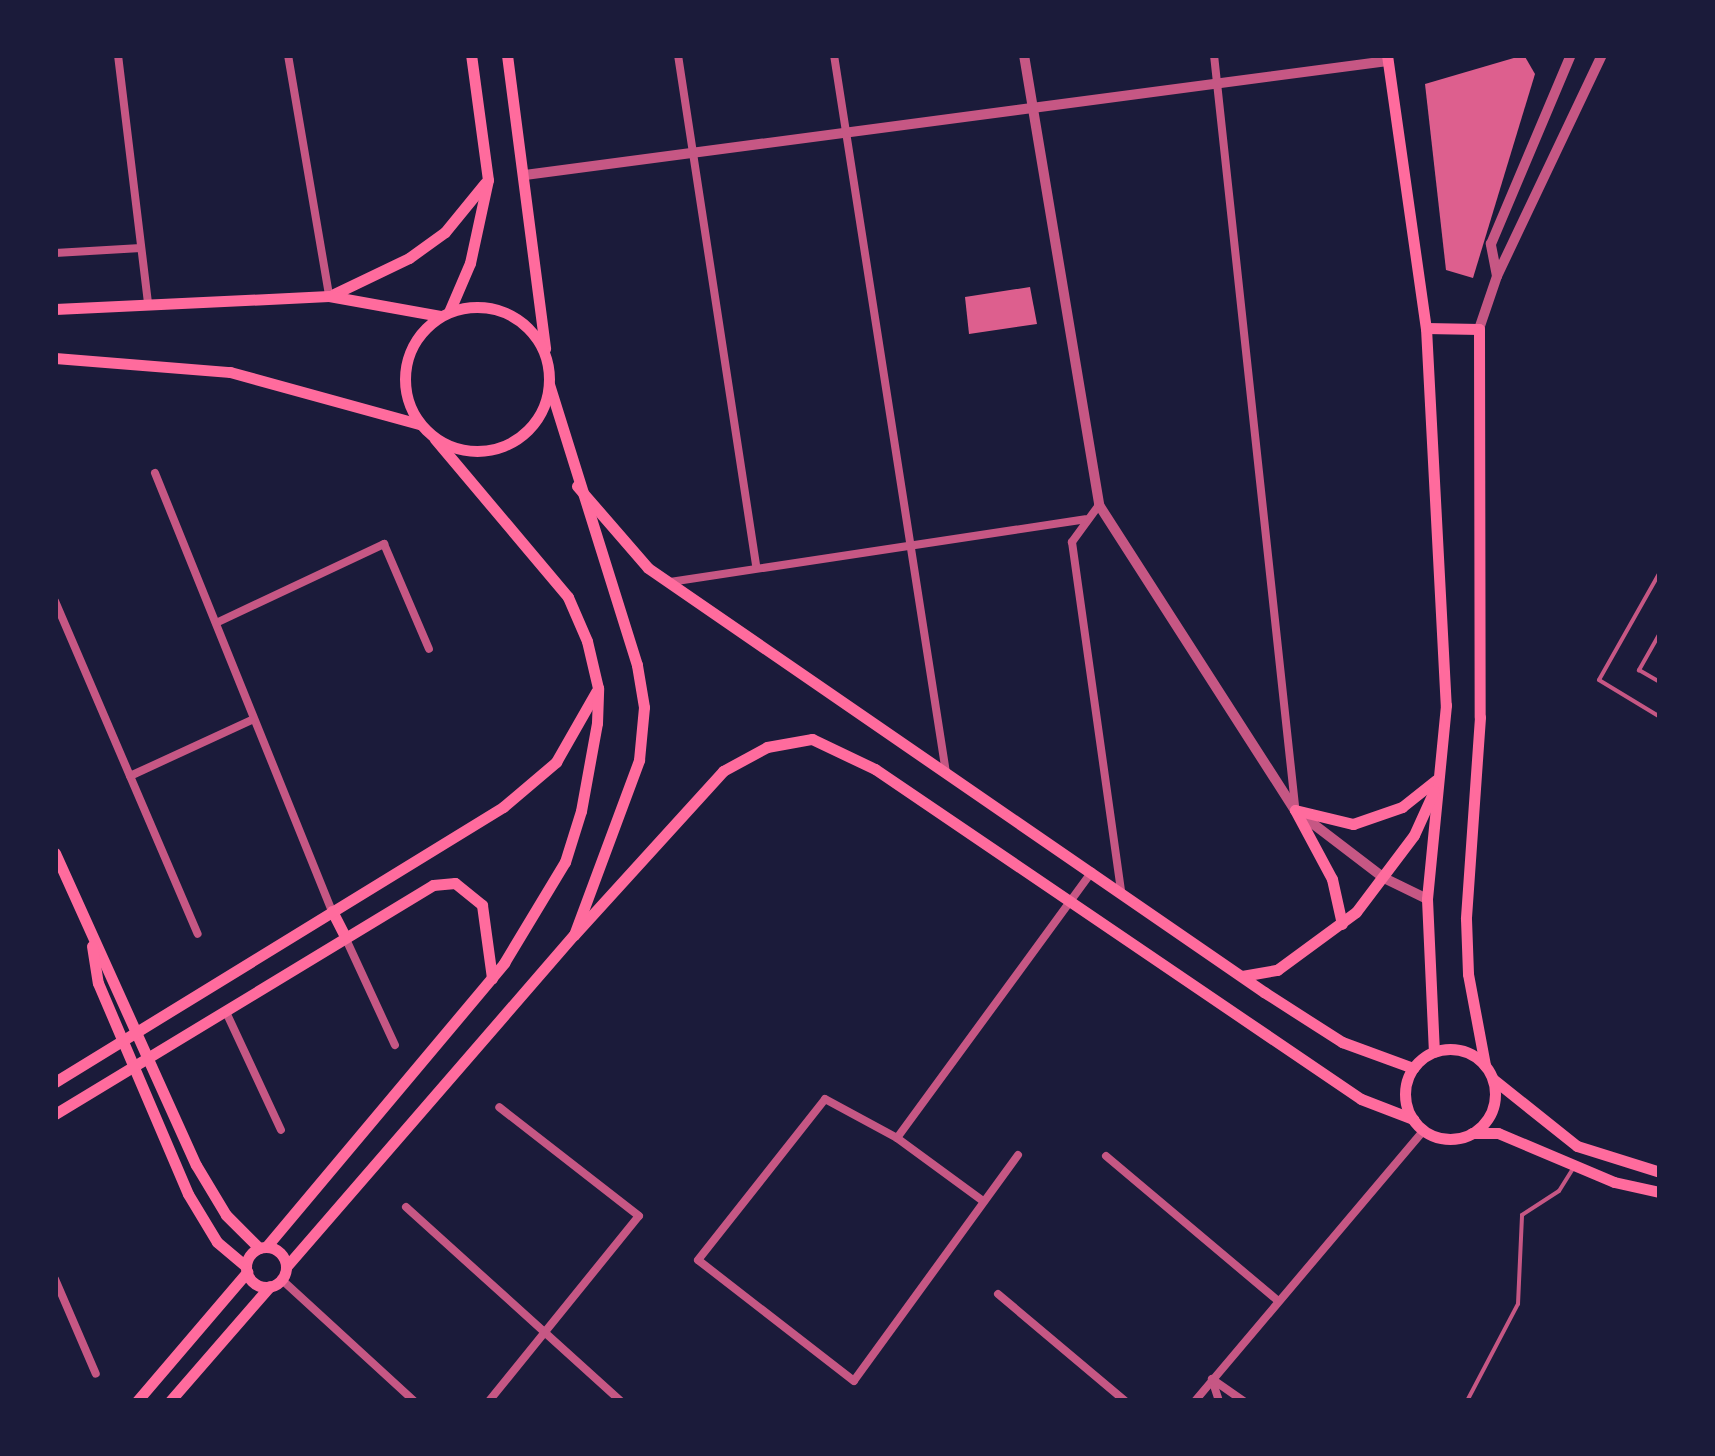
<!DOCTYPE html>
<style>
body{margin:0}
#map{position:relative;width:1715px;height:1456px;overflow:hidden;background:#1b1b3a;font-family:"Times New Roman",serif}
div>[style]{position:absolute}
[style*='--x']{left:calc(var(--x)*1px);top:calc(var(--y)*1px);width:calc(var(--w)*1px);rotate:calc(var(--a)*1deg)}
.building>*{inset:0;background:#dd5f8e}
.service>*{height:4px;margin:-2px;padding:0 2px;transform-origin:2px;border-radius:2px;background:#c65784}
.minor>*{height:8px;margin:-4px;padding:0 4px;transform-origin:4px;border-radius:4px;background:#c65784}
.tertiary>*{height:10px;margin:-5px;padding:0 5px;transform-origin:5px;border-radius:5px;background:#c65784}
.secondary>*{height:11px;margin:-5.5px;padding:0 5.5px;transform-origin:5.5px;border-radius:5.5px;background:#ff6b9d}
.secondary>.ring{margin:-5.5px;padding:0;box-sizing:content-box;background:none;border:11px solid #ff6b9d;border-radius:50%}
span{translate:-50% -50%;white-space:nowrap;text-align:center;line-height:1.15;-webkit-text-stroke:10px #1b1b3a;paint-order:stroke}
.frame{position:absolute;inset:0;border:58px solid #1b1b3a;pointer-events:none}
</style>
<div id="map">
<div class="building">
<i style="clip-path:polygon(1524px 55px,1535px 74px,1473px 278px,1446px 270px,1425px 84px)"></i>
<i style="clip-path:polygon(1030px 287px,1037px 324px,969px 334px,965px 297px)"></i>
</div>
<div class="service">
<i style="--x:1660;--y:572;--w:124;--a:119.5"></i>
<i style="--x:1599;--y:680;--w:71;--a:31.2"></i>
<i style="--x:1660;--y:633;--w:43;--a:119.6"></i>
<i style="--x:1639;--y:670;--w:24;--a:30"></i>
<i style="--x:1467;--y:1401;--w:110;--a:-62.3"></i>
<i style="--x:1518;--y:1304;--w:89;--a:-87.4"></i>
<i style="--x:1522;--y:1215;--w:44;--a:-33"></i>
<i style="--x:1559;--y:1191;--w:28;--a:-58"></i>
</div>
<div class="minor">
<i style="--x:118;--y:55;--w:249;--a:83.1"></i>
<i style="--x:288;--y:55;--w:244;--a:80.3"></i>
<i style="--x:678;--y:55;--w:516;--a:81.3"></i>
<i style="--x:834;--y:55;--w:727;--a:81.13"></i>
<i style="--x:1214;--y:55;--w:755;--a:83.84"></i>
<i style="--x:55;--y:253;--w:86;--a:-3.3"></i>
<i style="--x:155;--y:473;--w:472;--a:68"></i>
<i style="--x:1099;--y:505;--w:46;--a:126.1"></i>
<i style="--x:1072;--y:542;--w:353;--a:82"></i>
<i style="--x:670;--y:582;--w:420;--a:-8.6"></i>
<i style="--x:55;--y:601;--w:362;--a:66.8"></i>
<i style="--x:216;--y:623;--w:186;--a:-25.2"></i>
<i style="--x:384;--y:544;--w:114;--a:66.8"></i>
<i style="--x:130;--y:776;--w:136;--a:-24.7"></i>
<i style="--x:345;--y:937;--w:119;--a:65.2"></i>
<i style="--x:226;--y:1012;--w:130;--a:65"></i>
<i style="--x:897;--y:1138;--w:107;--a:36.2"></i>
<i style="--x:1018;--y:1155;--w:279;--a:126"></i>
<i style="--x:854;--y:1381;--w:197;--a:-142.2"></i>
<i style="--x:698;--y:1260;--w:205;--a:-51.7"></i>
<i style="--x:825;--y:1099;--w:82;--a:28.4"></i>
<i style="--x:897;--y:1138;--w:330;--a:-53.8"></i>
<i style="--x:1106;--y:1156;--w:224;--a:40.1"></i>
<i style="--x:406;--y:1207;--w:290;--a:42.1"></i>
<i style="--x:55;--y:1279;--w:103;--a:66.7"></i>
<i style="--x:281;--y:1279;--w:180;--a:42.5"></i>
<i style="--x:998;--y:1294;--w:166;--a:40.1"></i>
<i style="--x:489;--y:1401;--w:238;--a:-51"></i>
<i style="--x:639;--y:1216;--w:177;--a:-142.1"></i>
<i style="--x:1195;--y:1401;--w:355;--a:-49.8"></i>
<i style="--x:1219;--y:1401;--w:23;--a:-108"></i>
<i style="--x:1212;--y:1379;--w:39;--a:35"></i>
</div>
<div class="tertiary">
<i style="--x:1024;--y:55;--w:456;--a:80.5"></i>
<i style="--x:1099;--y:505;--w:363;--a:57.3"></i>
<i style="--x:1295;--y:810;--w:112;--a:37.4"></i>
<i style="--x:1384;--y:878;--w:48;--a:26"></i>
<i style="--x:525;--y:175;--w:870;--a:-7.53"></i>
<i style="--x:1497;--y:276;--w:33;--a:-101"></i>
<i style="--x:1491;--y:244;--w:205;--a:-67.1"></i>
<i style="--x:1479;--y:329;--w:56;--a:-71.2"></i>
<i style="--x:1497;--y:276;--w:245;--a:-64.6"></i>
</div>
<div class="secondary">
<i style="--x:507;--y:55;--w:296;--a:82.6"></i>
<i style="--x:1387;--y:55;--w:276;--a:81.9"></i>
<i style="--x:1426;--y:328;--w:378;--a:87"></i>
<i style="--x:1446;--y:705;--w:195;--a:95.6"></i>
<i style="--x:1427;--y:899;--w:153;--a:87.4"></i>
<i style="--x:334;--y:294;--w:83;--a:-25.6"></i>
<i style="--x:409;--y:258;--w:44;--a:-35.8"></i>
<i style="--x:445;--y:232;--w:63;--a:-50.8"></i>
<i class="ring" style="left:405px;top:307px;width:133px;height:133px"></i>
<i style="--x:55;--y:309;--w:274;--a:-2.7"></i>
<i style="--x:329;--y:296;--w:113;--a:10.2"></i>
<i style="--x:449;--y:312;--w:53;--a:-66.8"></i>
<i style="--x:470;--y:263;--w:85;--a:-77.8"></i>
<i style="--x:488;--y:180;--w:126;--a:-97.7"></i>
<i style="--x:1426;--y:328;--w:53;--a:1.1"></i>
<i style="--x:1479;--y:329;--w:388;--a:89.9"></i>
<i style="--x:1480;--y:717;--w:202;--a:94"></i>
<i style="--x:1466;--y:919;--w:55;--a:87.9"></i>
<i style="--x:1468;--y:974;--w:93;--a:79.4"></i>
<i style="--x:55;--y:358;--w:176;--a:4.6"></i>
<i style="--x:230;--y:372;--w:196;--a:15.4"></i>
<i style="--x:577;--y:486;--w:108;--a:49.1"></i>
<i style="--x:648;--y:568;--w:748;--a:34.54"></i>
<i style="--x:1264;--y:992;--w:93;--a:32.7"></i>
<i style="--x:1342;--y:1042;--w:76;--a:20.1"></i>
<i style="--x:1295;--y:810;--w:60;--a:13.6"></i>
<i style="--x:1353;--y:824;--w:52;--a:-19.1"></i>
<i style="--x:1402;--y:807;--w:43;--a:-38.5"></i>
<i style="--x:1295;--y:810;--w:78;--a:61.8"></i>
<i style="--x:1332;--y:879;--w:46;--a:77.5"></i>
<i style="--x:55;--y:853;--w:342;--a:65.7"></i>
<i style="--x:196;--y:1165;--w:58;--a:59"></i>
<i style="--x:226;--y:1215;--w:47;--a:45"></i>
<i style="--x:332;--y:911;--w:29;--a:63"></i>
<i style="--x:574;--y:935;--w:222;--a:-47.7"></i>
<i style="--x:723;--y:771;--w:50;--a:-28.6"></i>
<i style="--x:767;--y:747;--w:46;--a:-10.1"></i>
<i style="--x:812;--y:739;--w:70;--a:25.5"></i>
<i style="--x:875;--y:769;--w:587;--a:34.18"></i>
<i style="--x:1361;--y:1099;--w:56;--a:21"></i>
<i style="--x:92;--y:946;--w:37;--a:81"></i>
<i style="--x:98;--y:983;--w:229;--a:66.9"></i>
<i style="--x:188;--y:1194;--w:56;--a:58.9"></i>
<i style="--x:217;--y:1242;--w:38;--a:40"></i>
<i style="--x:1242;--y:976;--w:36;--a:-10"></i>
<i style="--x:1277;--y:970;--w:98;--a:-36.3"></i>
<i style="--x:1356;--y:912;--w:96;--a:-53"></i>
<i style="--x:1414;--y:835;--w:48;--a:-65.6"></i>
<i class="ring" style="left:1405px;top:1049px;width:79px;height:79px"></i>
<i style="--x:1493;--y:1079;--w:107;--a:38.6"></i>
<i style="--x:1577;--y:1146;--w:87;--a:17.4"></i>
<i style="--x:55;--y:1082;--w:526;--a:-31.54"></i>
<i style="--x:503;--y:807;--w:70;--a:-40.3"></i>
<i style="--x:556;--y:762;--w:81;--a:-60.3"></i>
<i style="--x:55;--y:1114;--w:442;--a:-31.2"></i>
<i style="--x:433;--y:885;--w:22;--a:-5"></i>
<i style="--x:455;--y:883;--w:35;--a:39"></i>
<i style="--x:482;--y:905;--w:74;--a:82.2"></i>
<i style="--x:1472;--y:1133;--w:26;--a:0"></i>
<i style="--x:1498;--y:1133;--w:126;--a:22.9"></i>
<i style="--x:1614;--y:1182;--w:47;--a:12.3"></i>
<i style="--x:266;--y:1247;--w:371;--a:-50"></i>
<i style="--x:504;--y:963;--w:118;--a:-58.9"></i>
<i style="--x:565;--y:862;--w:53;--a:-72.6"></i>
<i style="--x:581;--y:811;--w:89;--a:-79.7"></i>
<i style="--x:597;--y:723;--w:35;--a:-88"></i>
<i style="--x:598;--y:688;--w:48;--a:-103.2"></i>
<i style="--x:587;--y:641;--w:48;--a:-113.4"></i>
<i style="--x:568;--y:597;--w:207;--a:-130.1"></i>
<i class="ring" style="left:246px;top:1247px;width:29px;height:29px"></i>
<i style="--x:286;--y:1267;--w:440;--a:-49.1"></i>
<i style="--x:574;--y:935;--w:187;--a:-69.6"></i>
<i style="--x:639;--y:760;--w:53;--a:-84.6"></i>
<i style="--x:644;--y:707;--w:43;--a:-99.5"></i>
<i style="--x:637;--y:665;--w:294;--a:-107.4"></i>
<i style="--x:137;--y:1401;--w:170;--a:-49.5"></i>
<i style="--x:170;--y:1401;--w:152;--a:-49"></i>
</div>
<div class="frame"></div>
</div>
